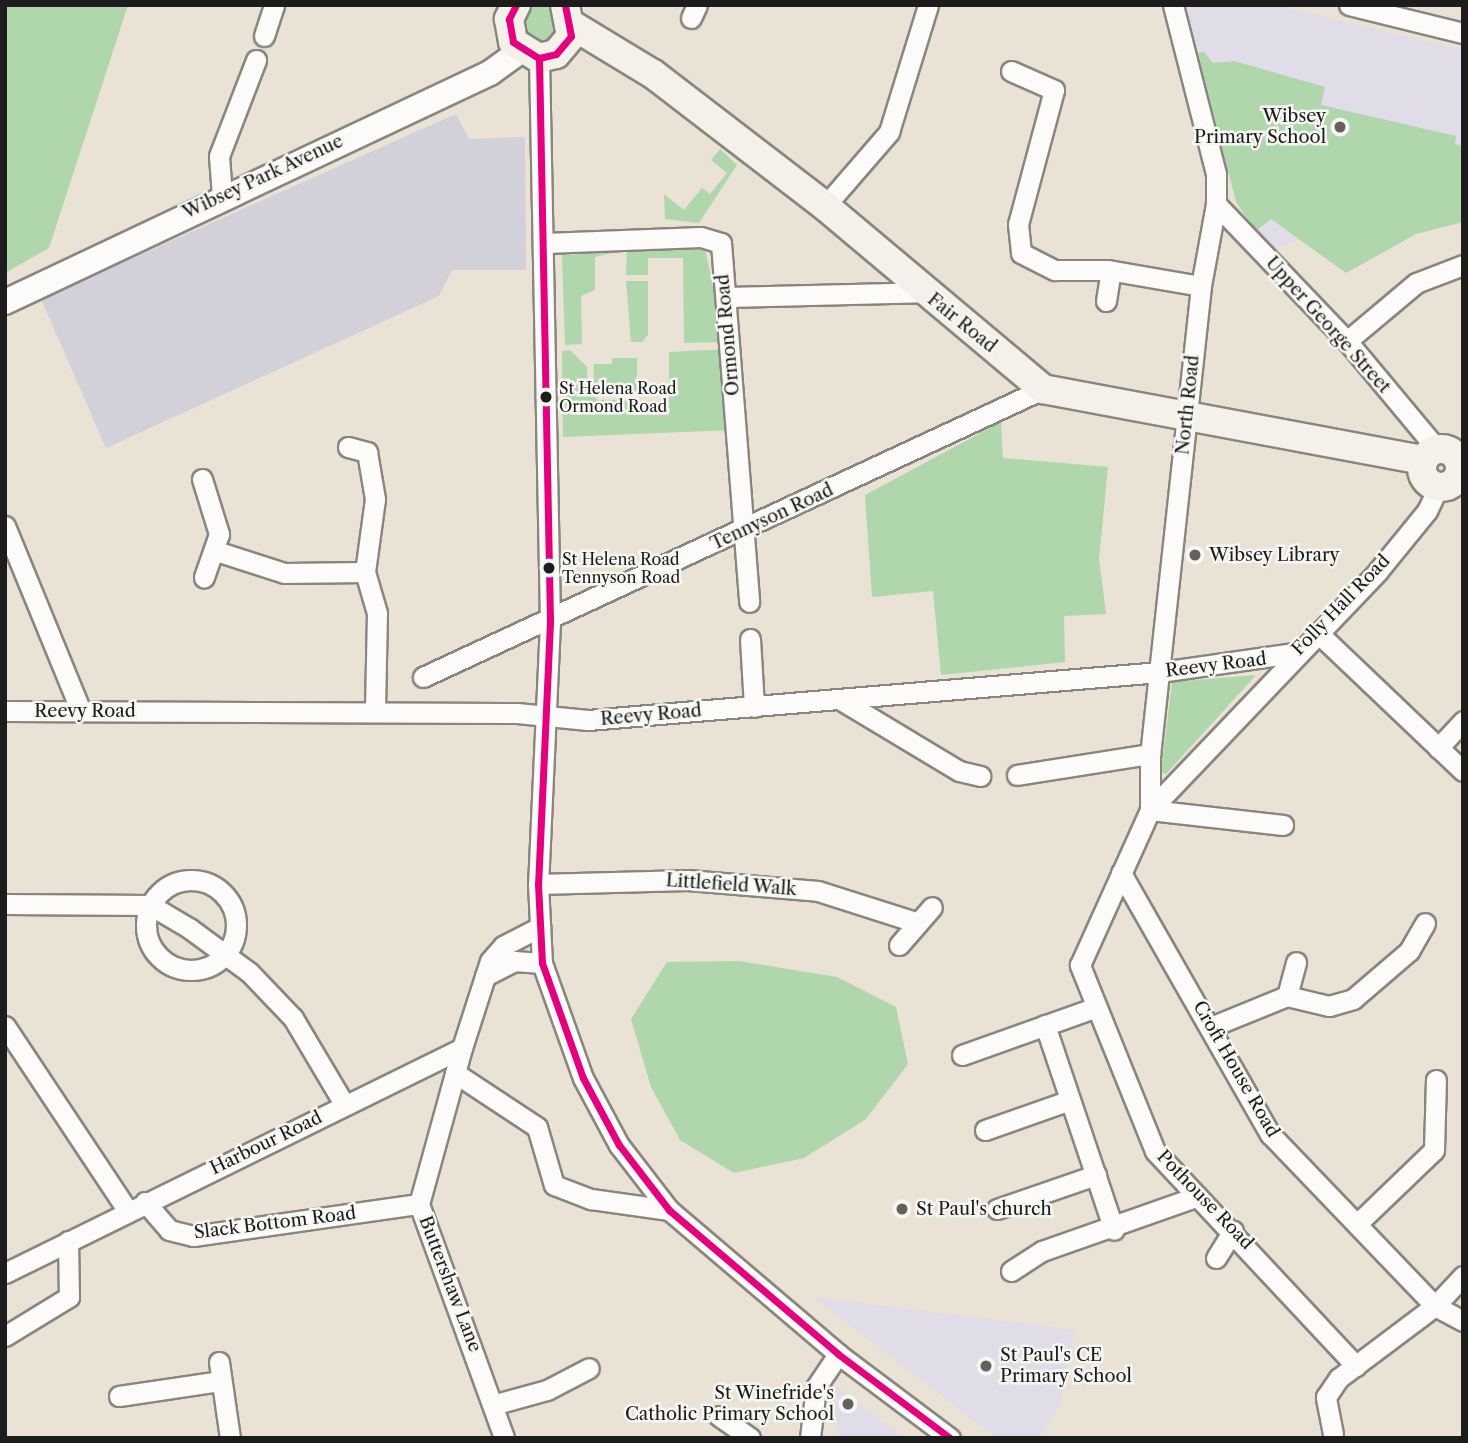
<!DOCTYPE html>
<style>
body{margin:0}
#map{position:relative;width:1468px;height:1443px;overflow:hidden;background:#e9e2d5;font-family:"Libre Caslon Text",serif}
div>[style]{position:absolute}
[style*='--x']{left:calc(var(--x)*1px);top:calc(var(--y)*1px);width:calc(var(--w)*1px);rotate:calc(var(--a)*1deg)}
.built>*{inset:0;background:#e0dce8}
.industrial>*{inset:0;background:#d2d0d9}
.green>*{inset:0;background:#b0d6ab}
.roads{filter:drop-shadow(2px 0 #89867f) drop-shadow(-2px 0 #89867f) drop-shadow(0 2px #89867f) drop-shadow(0 -2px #89867f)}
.minor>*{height:19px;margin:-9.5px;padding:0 9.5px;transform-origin:9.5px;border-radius:9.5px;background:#fcfbf9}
.minor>.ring{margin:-9.5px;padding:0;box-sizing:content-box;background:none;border:19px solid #fcfbf9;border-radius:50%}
.tertiary>*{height:24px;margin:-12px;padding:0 12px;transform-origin:12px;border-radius:12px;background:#fcfbf9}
.secondary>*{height:28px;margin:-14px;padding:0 14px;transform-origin:14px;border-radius:14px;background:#f4f0ea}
.secondary>.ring{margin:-14px;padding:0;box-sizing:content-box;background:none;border:28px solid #f4f0ea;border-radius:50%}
.bus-1>*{height:7px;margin:-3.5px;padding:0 3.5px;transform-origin:3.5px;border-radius:3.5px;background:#e5007d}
.dots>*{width:19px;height:19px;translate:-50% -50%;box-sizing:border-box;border:4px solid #f6f6f2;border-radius:50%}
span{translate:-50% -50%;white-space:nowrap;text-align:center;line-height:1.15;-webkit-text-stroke:5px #f6f6f2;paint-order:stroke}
.bus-label{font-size:16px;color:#1c1c1c}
.left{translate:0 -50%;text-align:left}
.poi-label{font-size:18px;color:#1c1c1c}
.right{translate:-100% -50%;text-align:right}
.street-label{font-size:18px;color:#1c1c1c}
.frame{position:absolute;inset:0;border:7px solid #1c1c1c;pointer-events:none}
</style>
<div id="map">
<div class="built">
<i style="clip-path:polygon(1186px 5px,1276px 5px,1463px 50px,1463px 222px,1416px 234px,1346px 273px,1300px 239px,1272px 250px,1239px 210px)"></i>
<i style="clip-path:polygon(814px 1297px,1075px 1330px,1060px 1402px,1040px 1438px,997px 1438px)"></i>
<i style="clip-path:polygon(836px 1386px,883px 1422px,906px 1438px,837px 1438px)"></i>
</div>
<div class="industrial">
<i style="clip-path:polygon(456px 114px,469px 139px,525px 137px,526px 270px,452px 270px,439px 296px,106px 448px,41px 299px)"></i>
</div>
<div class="green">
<i style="clip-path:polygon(5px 5px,128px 5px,49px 248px,5px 273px)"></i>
<i style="clip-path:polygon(525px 5px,558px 5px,563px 25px,546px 49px,517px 28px)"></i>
<i style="clip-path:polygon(1204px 52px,1213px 63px,1234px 61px,1325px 87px,1321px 105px,1456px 136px,1455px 144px,1463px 146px,1463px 222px,1416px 234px,1346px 273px,1271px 219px,1256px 231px,1236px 202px,1198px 53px)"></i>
<i style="clip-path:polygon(720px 149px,737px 165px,699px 223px,665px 219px,664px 194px,684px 210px,702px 188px,710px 194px,727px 173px,711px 160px)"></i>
<i style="clip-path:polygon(705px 249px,725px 342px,684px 343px,683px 258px,648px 258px,648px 275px,626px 275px,627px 252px)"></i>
<i style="clip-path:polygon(616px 252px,595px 257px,595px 290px,581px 296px,582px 344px,565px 345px,562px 255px)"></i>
<i style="clip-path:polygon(626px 281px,648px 281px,648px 335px,642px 342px,631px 342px)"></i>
<i style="clip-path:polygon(725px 349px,732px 430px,563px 437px,562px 351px,570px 350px,587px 367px,588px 391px,598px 400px,632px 400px,633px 415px,669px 415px,669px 352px)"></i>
<i style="clip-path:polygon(612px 358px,637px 358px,637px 395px,599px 395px,593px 388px,594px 364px,612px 364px)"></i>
<i style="clip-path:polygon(1001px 422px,1003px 458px,1108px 467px,1099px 559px,1106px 614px,1064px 616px,1065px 662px,941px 675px,933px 591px,872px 597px,865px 495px)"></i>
<i style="clip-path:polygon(1256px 675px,1166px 774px,1161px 772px,1172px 682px)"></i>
<i style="clip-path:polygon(739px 961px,837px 977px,896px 1007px,908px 1064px,866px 1119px,804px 1158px,734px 1173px,680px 1140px,651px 1087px,631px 1019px,667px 962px)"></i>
</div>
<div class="roads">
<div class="minor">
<i style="--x:1173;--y:5;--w:174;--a:75.7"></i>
<i style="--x:1216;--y:174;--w:30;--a:90"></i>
<i style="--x:1216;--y:204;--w:83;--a:100.4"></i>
<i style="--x:1201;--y:286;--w:471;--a:96.2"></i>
<i style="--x:1150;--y:754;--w:56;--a:90"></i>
<i style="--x:1150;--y:810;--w:134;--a:6.4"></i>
<i style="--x:1349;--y:5;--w:117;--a:13.8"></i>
<i style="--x:691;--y:18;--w:14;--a:-65"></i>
<i style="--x:264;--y:36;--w:33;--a:-72"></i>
<i style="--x:539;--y:58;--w:564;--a:88.88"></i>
<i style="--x:550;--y:622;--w:262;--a:92.6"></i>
<i style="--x:538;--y:884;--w:79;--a:87.1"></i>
<i style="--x:542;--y:963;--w:122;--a:70.4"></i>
<i style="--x:583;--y:1078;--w:76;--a:61.8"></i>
<i style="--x:619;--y:1145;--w:82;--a:52.4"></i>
<i style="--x:669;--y:1210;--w:222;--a:40.4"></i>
<i style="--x:838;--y:1354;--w:140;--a:36.9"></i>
<i style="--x:1011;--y:71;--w:47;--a:23.8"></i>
<i style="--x:1054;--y:90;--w:139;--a:105"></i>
<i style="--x:1018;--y:224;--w:29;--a:84"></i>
<i style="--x:1021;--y:253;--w:38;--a:27"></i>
<i style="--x:1055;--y:270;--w:53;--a:0"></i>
<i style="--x:1108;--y:270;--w:94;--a:9.8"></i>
<i style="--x:222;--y:196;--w:40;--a:-94.3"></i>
<i style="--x:219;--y:156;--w:103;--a:-68.9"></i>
<i style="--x:1216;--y:204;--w:190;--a:46.3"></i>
<i style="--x:1347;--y:341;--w:141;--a:50.2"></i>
<i style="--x:825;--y:206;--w:98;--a:-49.1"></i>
<i style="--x:889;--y:132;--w:133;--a:-72.9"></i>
<i style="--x:545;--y:243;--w:156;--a:-2.2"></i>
<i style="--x:701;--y:237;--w:21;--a:17"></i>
<i style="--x:721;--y:243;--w:360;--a:85.5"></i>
<i style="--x:726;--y:297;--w:198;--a:-1.4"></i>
<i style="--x:1106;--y:301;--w:30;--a:-81"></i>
<i style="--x:1347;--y:341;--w:90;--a:-40"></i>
<i style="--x:1416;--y:283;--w:50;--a:-21"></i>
<i style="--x:348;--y:447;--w:20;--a:15"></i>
<i style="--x:367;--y:452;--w:48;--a:80.3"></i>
<i style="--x:375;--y:499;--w:74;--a:97.8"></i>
<i style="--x:365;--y:572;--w:43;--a:73.7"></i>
<i style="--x:377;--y:613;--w:99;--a:91.2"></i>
<i style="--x:202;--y:479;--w:58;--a:72.8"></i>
<i style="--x:219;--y:534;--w:46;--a:109.2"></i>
<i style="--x:5;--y:526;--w:200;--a:67.7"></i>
<i style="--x:216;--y:551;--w:71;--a:17.9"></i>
<i style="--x:284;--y:573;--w:81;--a:-0.7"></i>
<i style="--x:1318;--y:633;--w:200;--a:43.6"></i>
<i style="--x:750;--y:639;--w:68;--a:86.6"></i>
<i style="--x:423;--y:677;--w:684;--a:-24.92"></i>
<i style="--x:841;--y:700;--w:138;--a:31"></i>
<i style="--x:959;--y:771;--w:22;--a:13"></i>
<i style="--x:5;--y:711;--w:512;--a:0.22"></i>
<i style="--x:517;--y:713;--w:71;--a:5.6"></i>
<i style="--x:588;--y:720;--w:574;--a:-4.8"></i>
<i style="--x:1160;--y:672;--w:135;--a:-8.1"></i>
<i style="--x:1438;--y:748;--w:37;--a:-47"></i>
<i style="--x:1017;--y:775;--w:135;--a:-9"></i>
<i style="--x:1121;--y:873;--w:301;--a:60.3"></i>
<i style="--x:1270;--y:1134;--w:238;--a:46.2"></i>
<i style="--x:1435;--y:1306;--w:32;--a:28"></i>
<i class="ring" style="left:146px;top:880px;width:71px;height:71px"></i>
<i style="--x:538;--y:884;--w:150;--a:-1.5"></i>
<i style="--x:688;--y:880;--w:130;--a:4.8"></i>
<i style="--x:818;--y:891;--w:105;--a:17.7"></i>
<i style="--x:5;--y:904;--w:145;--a:0.4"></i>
<i style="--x:150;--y:905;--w:45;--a:30.5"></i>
<i style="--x:189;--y:928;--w:74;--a:36.3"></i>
<i style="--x:249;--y:972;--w:64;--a:46.3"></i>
<i style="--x:293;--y:1018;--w:100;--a:59.3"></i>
<i style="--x:899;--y:945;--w:50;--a:-49"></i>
<i style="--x:485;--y:976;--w:33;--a:-27"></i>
<i style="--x:514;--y:961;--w:28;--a:4"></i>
<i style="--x:1287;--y:996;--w:35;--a:-75"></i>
<i style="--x:1045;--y:1025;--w:216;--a:71.4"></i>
<i style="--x:5;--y:1026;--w:222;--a:56.4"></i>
<i style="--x:1213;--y:1026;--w:80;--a:-22.1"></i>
<i style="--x:1287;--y:996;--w:43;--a:13.4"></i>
<i style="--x:1329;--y:1006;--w:25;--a:-16"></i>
<i style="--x:1353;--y:999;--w:74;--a:-40.6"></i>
<i style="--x:1409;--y:951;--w:32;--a:-60"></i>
<i style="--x:462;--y:1048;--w:162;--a:105.4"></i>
<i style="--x:419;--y:1204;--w:249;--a:70"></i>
<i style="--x:962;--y:1055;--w:143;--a:-19.6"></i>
<i style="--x:455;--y:1073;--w:98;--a:33.4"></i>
<i style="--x:537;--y:1127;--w:60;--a:73.7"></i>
<i style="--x:554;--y:1185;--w:40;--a:21"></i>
<i style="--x:591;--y:1199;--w:79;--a:8"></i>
<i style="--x:985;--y:1130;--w:90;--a:-19.4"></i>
<i style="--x:145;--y:1202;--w:37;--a:49"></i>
<i style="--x:169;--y:1230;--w:25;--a:14"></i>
<i style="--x:193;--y:1236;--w:228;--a:-8.1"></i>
<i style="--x:997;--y:1209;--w:105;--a:-19"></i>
<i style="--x:1357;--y:1224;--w:107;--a:-43.9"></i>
<i style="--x:1434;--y:1150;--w:70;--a:-88.4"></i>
<i style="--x:1216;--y:1258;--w:32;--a:-58"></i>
<i style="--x:1011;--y:1271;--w:37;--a:-33"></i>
<i style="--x:1042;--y:1251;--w:165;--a:-19.4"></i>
<i style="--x:5;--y:1273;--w:509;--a:-26.21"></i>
<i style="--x:462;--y:1048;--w:91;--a:-72.2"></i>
<i style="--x:490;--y:961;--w:20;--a:-49"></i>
<i style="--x:503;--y:946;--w:42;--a:-27.2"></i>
<i style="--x:5;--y:1336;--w:75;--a:-31.4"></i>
<i style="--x:69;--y:1297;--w:56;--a:-91"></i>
<i style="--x:219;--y:1362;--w:77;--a:81.8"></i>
<i style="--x:1356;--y:1366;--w:294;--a:-133.1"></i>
<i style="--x:1155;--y:1151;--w:201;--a:-112"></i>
<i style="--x:1080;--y:965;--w:170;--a:-65.7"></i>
<i style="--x:1150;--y:810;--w:330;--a:-46.3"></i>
<i style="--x:1378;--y:571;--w:77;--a:-50.8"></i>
<i style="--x:1427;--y:511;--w:26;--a:-65"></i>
<i style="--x:119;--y:1396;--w:103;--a:-8.4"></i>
<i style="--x:496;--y:1404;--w:53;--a:-15.4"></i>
<i style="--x:547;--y:1390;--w:47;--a:-27.6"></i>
<i style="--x:719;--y:1416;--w:38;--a:35"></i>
<i style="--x:1333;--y:1434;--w:38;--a:-101"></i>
<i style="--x:1326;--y:1397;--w:23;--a:-56"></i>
<i style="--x:1339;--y:1378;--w:120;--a:-36.9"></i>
<i style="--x:1435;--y:1306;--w:41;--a:-47"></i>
<i style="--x:810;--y:1438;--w:51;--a:-83.3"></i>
<i style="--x:816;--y:1387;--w:40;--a:-56"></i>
</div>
<div class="tertiary">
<i style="--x:5;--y:302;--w:536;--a:-25.28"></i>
<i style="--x:490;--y:73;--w:37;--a:-36"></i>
</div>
<div class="secondary">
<i style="--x:516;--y:5;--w:16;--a:117"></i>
<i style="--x:509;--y:19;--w:23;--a:80"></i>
<i style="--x:513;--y:42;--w:31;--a:32"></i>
<i style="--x:539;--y:58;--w:17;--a:-13"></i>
<i style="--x:556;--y:54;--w:23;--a:-50"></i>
<i style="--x:571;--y:36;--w:32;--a:-101"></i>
<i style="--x:572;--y:25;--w:95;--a:31.2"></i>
<i style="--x:653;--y:74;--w:217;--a:37.5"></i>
<i style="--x:825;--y:206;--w:285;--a:40"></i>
<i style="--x:1043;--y:389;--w:387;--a:10.6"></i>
<i class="ring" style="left:1422px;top:449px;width:10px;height:10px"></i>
</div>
</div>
<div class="bus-1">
<i style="--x:516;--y:5;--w:16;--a:117"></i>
<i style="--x:509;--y:19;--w:23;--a:80"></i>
<i style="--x:513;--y:42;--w:31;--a:32"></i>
<i style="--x:539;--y:58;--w:17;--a:-13"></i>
<i style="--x:556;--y:54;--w:23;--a:-50"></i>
<i style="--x:571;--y:36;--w:32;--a:-101"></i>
<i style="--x:539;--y:58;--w:564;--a:88.88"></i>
<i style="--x:550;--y:622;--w:262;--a:92.6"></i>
<i style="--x:538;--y:884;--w:79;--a:87.1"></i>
<i style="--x:542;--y:963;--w:122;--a:70.4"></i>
<i style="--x:583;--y:1078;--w:76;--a:61.8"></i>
<i style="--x:619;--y:1145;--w:82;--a:52.4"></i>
<i style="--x:669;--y:1210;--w:222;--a:40.4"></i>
<i style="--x:838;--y:1354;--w:140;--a:36.9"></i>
</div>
<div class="dots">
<i style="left:1340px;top:127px;background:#64615d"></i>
<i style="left:546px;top:397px;background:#1c1c1c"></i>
<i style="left:1195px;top:555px;background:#64615d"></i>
<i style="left:549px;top:568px;background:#1c1c1c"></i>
<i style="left:902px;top:1209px;background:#64615d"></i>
<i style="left:986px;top:1366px;background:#64615d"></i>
<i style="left:848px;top:1404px;background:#64615d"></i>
</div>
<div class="bus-label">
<span class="left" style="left:559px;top:397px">St Helena Road<br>Ormond Road</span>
<span class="left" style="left:562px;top:568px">St Helena Road<br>Tennyson Road</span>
</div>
<div class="poi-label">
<span class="right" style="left:1326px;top:127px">Wibsey<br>Primary School</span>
<span class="left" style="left:1209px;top:555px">Wibsey Library</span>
<span class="left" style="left:916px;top:1209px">St Paul's church</span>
<span class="left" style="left:1000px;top:1366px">St Paul's CE<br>Primary School</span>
<span class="right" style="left:834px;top:1404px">St Winefride's<br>Catholic Primary School</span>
</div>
<div class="street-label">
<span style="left:263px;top:177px;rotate:-25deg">Wibsey Park Avenue</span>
<span style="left:962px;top:323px;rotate:39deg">Fair Road</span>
<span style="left:1328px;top:325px;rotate:48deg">Upper George Street</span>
<span style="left:728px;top:335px;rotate:-95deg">Ormond Road</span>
<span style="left:1188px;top:405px;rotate:-84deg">North Road</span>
<span style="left:772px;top:517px;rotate:-25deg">Tennyson Road</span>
<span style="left:1341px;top:605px;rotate:-46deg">Folly Hall Road</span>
<span style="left:1216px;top:665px;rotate:-7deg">Reevy Road</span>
<span style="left:85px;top:711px">Reevy Road</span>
<span style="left:651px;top:715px;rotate:-5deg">Reevy Road</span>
<span style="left:731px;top:885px;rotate:4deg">Littlefield Walk</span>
<span style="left:1236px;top:1069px;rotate:60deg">Croft House Road</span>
<span style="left:266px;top:1143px;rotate:-26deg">Harbour Road</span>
<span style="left:1205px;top:1200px;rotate:46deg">Pothouse Road</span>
<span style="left:275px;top:1223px;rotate:-7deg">Slack Bottom Road</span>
<span style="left:450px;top:1284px;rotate:69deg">Buttershaw Lane</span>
</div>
<div class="frame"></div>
</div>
